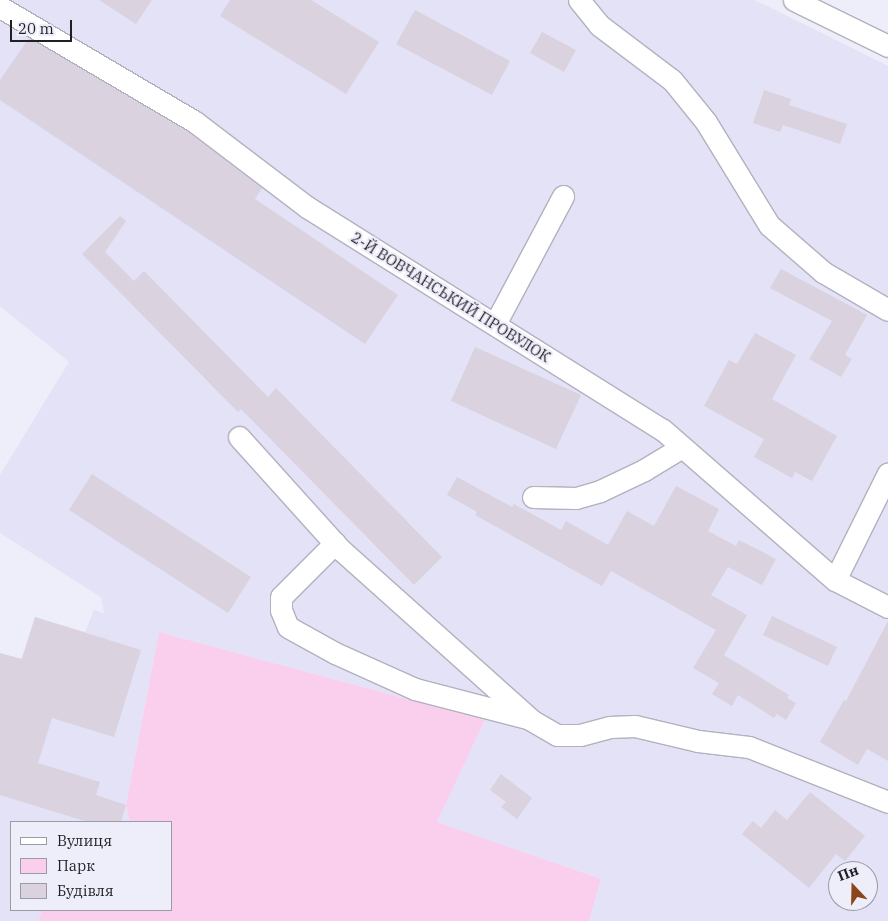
<!DOCTYPE html>
<meta charset="utf-8">
<style>
body{margin:0}
#map{position:relative;width:888px;height:921px;overflow:hidden;background:#eeedfa;font-family:"IBM Plex Serif",serif}
div>[style]{position:absolute}
[style*='--x']{left:calc(var(--x)*1px);top:calc(var(--y)*1px);width:calc(var(--w)*1px);rotate:calc(var(--a)*1deg)}
.built>*{inset:0;background:#e3e2f6}
.green>*{inset:0;background:#facfed}
.building>*{inset:0;background:#dad2de}
.roads{filter:drop-shadow(1px 0 #b2b1be) drop-shadow(-1px 0 #b2b1be) drop-shadow(0 1px #b2b1be) drop-shadow(0 -1px #b2b1be)}
.minor>*{height:21px;margin:-10.5px;padding:0 10.5px;transform-origin:10.5px;border-radius:10.5px;background:#fff}
span{translate:-50% -50%;white-space:nowrap;text-align:center;line-height:1.15;-webkit-text-stroke:4.5px #eeedfa;paint-order:stroke}
.street-label{font-size:15px;color:#201f24}
.legend{position:absolute;left:10px;top:821px;width:162px;height:90px;box-sizing:border-box;background:#eeedfa;border:1px solid #9c9ba4;margin:0;padding:6px 9px;list-style:none;font-size:15px;color:#201f24}
.legend li{display:flex;align-items:center;gap:10px;height:25px}
.legend b{width:25px;border:1px solid #9c9ba4}
.north{position:absolute;left:828px;top:861px;width:50px;height:50px;box-sizing:border-box;background:#eeedfa;border:1px solid #9c9ba4;border-radius:50%;rotate:339deg;font-size:14px;font-weight:700;line-height:20px;text-align:center;color:#201f24}
.north::after{content:'';display:block;margin:auto;width:18px;height:22px;background:#8a4619;clip-path:polygon(50% 0,100% 100%,50% 72%,0 100%)}
.scale{position:absolute;left:10px;top:20px;width:62px;height:22px;box-sizing:border-box;border:2px solid #201f24;border-top:0;padding-left:6px;font-size:15px;line-height:18px;white-space:nowrap;color:#201f24;-webkit-text-stroke:4px #eeedfa;paint-order:stroke}
</style>
<div id="map">
<div class="built">
<i style="clip-path:polygon(evenodd,0 0,755px 0,888px 66px,888px 921px,589px 921px,601px 879px,437px 822px,485px 720px,159px 632px,126px 805px,130px 822px,11px 822px,11px 910px,42px 910px,38px 921px,0 921px,0 723px,35px 617px,85px 632px,94px 610px,104px 613px,101px 597px,0 533px,0 475px,69px 362px,0 306px,0 0,838px 871px,868px 871px,868px 901px,838px 901px,838px 871px)"></i>
</div>
<div class="green">
<i style="clip-path:polygon(159px 632px,485px 720px,437px 822px,601px 879px,589px 921px,38px 921px,42px 910px,171px 910px,171px 822px,130px 822px,126px 805px)"></i>
</div>
<div class="building">
<i style="clip-path:polygon(99px 0,152px 0,136px 24px)"></i>
<i style="clip-path:polygon(230px 0,311px 0,379px 42px,346px 94px,220px 16px)"></i>
<i style="clip-path:polygon(415px 10px,510px 61px,492px 95px,396px 44px)"></i>
<i style="clip-path:polygon(542px 32px,576px 50px,564px 72px,530px 53px)"></i>
<i style="clip-path:polygon(29px 38px,188px 132px,262px 188px,255px 199px,398px 295px,365px 344px,0 100px,0 80px)"></i>
<i style="clip-path:polygon(764px 90px,791px 99px,789px 105px,847px 124px,840px 144px,783px 125px,780px 132px,753px 123px)"></i>
<i style="clip-path:polygon(120px 216px,126px 221px,105px 252px,134px 281px,144px 271px,268px 397px,276px 388px,442px 557px,414px 585px,241px 409px,238px 412px,82px 254px)"></i>
<i style="clip-path:polygon(781px 269px,867px 315px,845px 355px,852px 359px,841px 377px,809px 359px,832px 321px,770px 288px)"></i>
<i style="clip-path:polygon(755px 333px,796px 355px,772px 399px,837px 436px,812px 481px,795px 472px,792px 478px,754px 457px,764px 439px,704px 406px,729px 360px,737px 364px)"></i>
<i style="clip-path:polygon(475px 347px,581px 395px,556px 449px,451px 401px)"></i>
<i style="clip-path:polygon(92px 474px,251px 577px,228px 613px,69px 510px)"></i>
<i style="clip-path:polygon(457px 477px,512px 507px,514px 504px,561px 530px,566px 521px,608px 545px,627px 511px,654px 526px,676px 486px,719px 509px,708px 531px,736px 546px,739px 540px,776px 559px,762px 585px,728px 567px,711px 595px,747px 615px,724px 655px,789px 695px,787px 698px,796px 703px,786px 720px,777px 714px,774px 718px,738px 695px,732px 706px,712px 694px,719px 683px,693px 668px,716px 630px,611px 571px,602px 586px,475px 515px,477px 512px,447px 495px)"></i>
<i style="clip-path:polygon(772px 616px,837px 647px,828px 666px,763px 635px)"></i>
<i style="clip-path:polygon(35px 617px,141px 650px,114px 737px,52px 718px,38px 763px,100px 782px,96px 795px,126px 805px,121px 822px,88px 822px,0 795px,0 653px,22px 659px)"></i>
<i style="clip-path:polygon(888px 621px,888px 761px,867px 749px,858px 765px,820px 742px,844px 700px,846px 701px)"></i>
<i style="clip-path:polygon(501px 774px,532px 798px,517px 819px,501px 807px,506px 802px,490px 790px)"></i>
<i style="clip-path:polygon(810px 792px,865px 836px,845px 861px,836px 854px,809px 888px,742px 834px,753px 821px,761px 828px,775px 810px,787px 820px)"></i>
</div>
<div class="roads">
<div class="minor">
<i style="--x:579;--y:0;--w:32;--a:51"></i>
<i style="--x:599;--y:25;--w:91;--a:37"></i>
<i style="--x:672;--y:80;--w:54;--a:51"></i>
<i style="--x:706;--y:122;--w:121;--a:58.5"></i>
<i style="--x:769;--y:225;--w:72;--a:41"></i>
<i style="--x:823;--y:272;--w:75;--a:30.3"></i>
<i style="--x:794;--y:0;--w:105;--a:26.1"></i>
<i style="--x:0;--y:7;--w:226;--a:30.5"></i>
<i style="--x:195;--y:122;--w:141;--a:37.2"></i>
<i style="--x:307;--y:207;--w:420;--a:32.1"></i>
<i style="--x:663;--y:430;--w:228;--a:41.1"></i>
<i style="--x:835;--y:580;--w:59;--a:27"></i>
<i style="--x:495;--y:324;--w:145;--a:-62"></i>
<i style="--x:239;--y:437;--w:151;--a:48"></i>
<i style="--x:340;--y:549;--w:256;--a:41.8"></i>
<i style="--x:531;--y:720;--w:30;--a:30"></i>
<i style="--x:557;--y:735;--w:23;--a:0"></i>
<i style="--x:580;--y:735;--w:30;--a:-15"></i>
<i style="--x:609;--y:727;--w:26;--a:-2"></i>
<i style="--x:635;--y:726;--w:65;--a:13.4"></i>
<i style="--x:698;--y:741;--w:51;--a:6.7"></i>
<i style="--x:749;--y:747;--w:149;--a:21.6"></i>
<i style="--x:533;--y:497;--w:43;--a:1.3"></i>
<i style="--x:576;--y:498;--w:25;--a:-16"></i>
<i style="--x:600;--y:491;--w:49;--a:-25.5"></i>
<i style="--x:644;--y:470;--w:44;--a:-31.2"></i>
<i style="--x:335;--y:543;--w:76;--a:135"></i>
<i style="--x:281;--y:597;--w:13;--a:90"></i>
<i style="--x:281;--y:610;--w:18;--a:68"></i>
<i style="--x:288;--y:627;--w:54;--a:29"></i>
<i style="--x:335;--y:653;--w:88;--a:24.2"></i>
<i style="--x:415;--y:689;--w:116;--a:14.5"></i>
<i style="--x:835;--y:580;--w:119;--a:-63.6"></i>
</div>
</div>
<div class="street-label">
<span style="left:451px;top:297px;rotate:32deg">2-Й ВОВЧАНСЬКИЙ ПРОВУЛОК</span>
</div>
<ul class="legend">
<li><b style="height:6px;background:#fff"></b>Вулиця</li>
<li><b style="height:14px;background:#facfed"></b>Парк</li>
<li><b style="height:14px;background:#dad2de"></b>Будівля</li>
</ul>
<div class="north">Пн</div>
<div class="scale">20 m</div>
</div>
